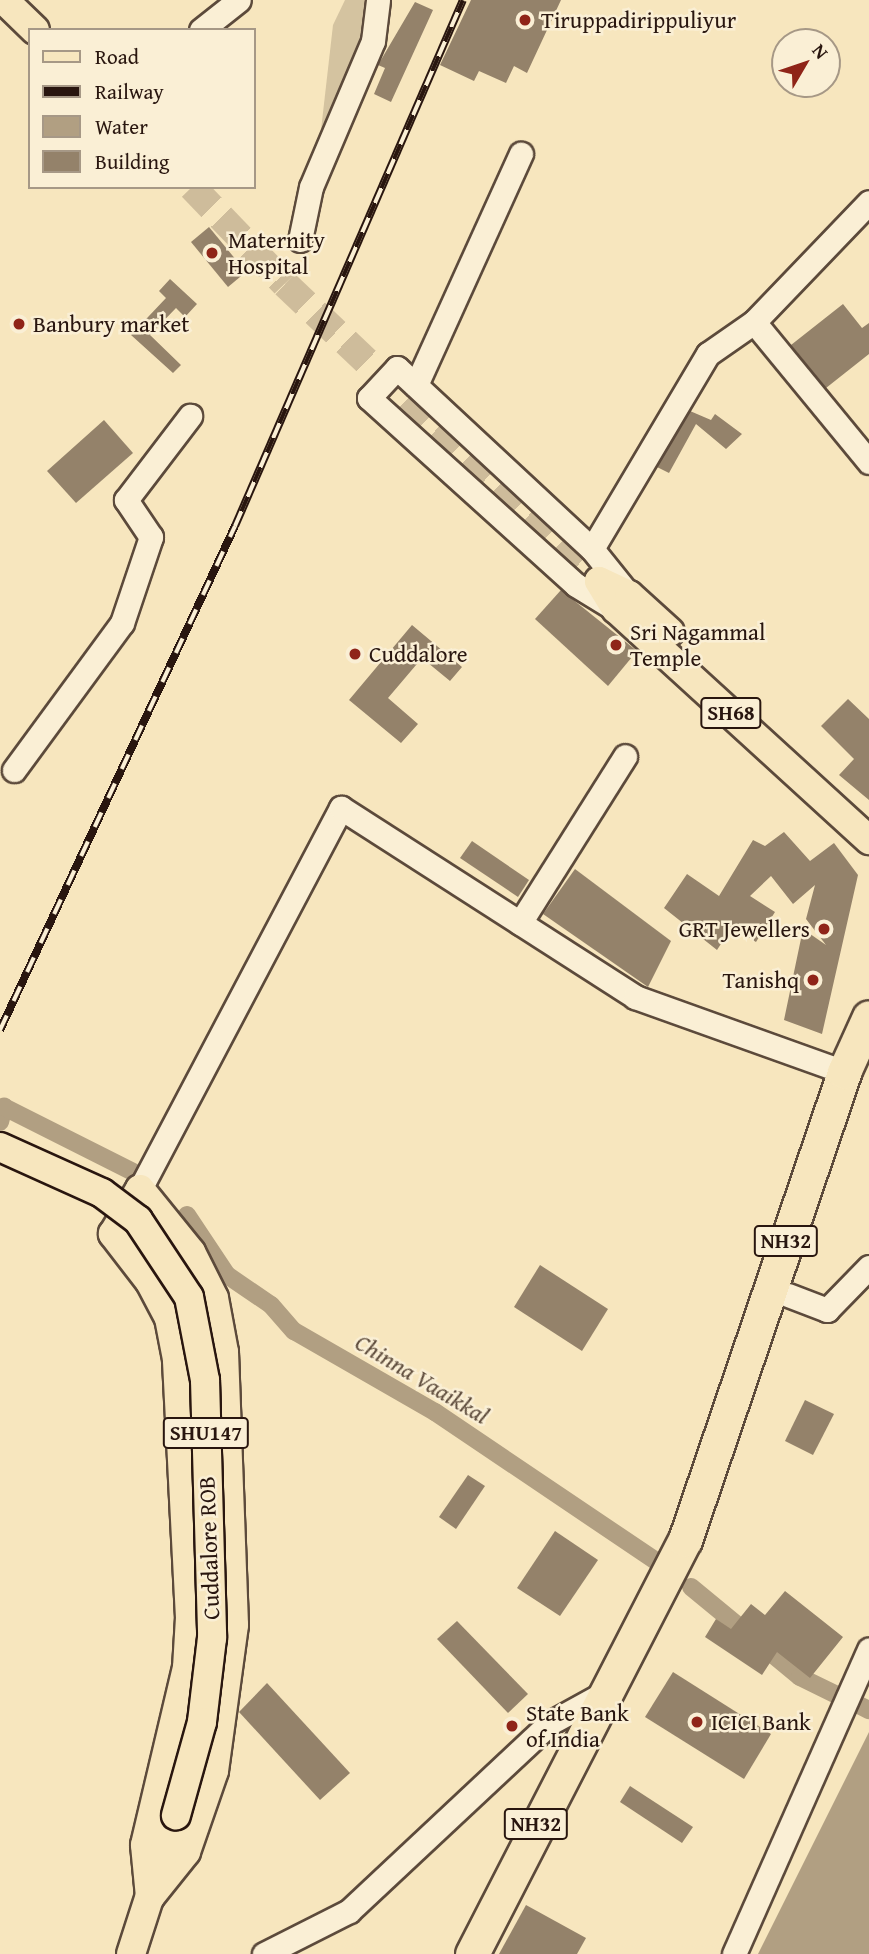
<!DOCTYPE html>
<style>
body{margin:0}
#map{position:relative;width:869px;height:1954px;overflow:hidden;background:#f7e6be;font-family:"Gentium Book Plus",serif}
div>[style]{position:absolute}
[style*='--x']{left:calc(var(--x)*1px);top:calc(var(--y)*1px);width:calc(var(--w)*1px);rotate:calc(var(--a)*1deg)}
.green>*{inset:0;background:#d4c3a0}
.water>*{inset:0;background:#b19f82}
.canal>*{height:18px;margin:-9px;padding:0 9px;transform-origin:9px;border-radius:9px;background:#b19f82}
.building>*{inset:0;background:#94826a}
.major-tunnel>*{height:28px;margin-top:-14px;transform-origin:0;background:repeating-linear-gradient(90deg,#cebc9b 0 28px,transparent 0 42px)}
.roads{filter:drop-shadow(2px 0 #5c4a3b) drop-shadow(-2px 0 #5c4a3b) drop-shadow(0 2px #5c4a3b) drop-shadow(0 -2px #5c4a3b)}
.minor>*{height:23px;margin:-11.5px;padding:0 11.5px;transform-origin:11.5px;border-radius:11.5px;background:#faefd5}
.major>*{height:28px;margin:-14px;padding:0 14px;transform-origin:14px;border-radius:14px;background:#f7e6be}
.highway>*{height:33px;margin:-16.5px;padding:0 16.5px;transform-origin:16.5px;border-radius:16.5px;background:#f7e6be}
.rail>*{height:8px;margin-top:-4px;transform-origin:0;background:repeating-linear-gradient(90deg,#faefd5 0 16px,#29160f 0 32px);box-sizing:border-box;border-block:2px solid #29160f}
.bridges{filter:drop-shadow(2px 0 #29160f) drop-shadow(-2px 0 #29160f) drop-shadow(0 2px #29160f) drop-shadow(0 -2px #29160f)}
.major-bridge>*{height:28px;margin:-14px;padding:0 14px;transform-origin:14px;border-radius:14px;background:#f7e6be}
.dots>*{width:19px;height:19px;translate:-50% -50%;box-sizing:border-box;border:4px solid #faefd5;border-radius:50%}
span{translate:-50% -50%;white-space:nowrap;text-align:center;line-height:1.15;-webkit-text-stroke:5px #faefd5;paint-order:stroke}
.shield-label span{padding:2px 5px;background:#faefd5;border:2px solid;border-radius:5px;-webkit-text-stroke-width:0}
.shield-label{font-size:21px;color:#29160f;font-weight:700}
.poi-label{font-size:23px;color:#29160f}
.left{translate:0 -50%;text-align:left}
.right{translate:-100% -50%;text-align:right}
.street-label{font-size:23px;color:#29160f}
.water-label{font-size:24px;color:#5f4d3d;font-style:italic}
.legend{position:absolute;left:28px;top:28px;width:228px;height:161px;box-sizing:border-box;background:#faefd5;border:2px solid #a69886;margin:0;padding:9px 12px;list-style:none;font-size:21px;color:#29160f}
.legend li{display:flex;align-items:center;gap:14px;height:35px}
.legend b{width:35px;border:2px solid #a69886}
.north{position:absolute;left:771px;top:28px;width:70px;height:70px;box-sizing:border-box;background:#faefd5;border:2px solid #a69886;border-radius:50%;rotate:51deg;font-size:19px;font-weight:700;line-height:28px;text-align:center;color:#29160f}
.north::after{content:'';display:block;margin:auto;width:24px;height:32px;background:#8f2418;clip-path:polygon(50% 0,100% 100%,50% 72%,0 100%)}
</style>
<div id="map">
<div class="green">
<i style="clip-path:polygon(345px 0,372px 0,367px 41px,321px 130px,333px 25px)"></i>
</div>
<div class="water">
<i style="clip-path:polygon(869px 1732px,869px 1954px,758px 1954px)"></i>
</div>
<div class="canal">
<i style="--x:0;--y:1122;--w:16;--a:-75"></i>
<i style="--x:4;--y:1107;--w:144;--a:26.7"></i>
<i style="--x:187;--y:1215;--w:72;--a:56.3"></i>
<i style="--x:227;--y:1275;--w:53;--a:34.3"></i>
<i style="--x:271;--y:1305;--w:35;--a:49"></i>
<i style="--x:294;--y:1331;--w:163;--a:29.9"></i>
<i style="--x:435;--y:1412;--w:267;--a:34"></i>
<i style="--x:691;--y:1587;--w:141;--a:39.5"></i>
<i style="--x:800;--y:1677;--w:39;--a:26"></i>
<i style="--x:853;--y:1702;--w:18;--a:27"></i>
</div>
<div class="building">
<i style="clip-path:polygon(471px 0,561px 0,527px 73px,514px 66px,506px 83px,479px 71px,474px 81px,440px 65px)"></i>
<i style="clip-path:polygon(415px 2px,433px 10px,391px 102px,374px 94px,385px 68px,378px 65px)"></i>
<i style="clip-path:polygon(209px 227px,246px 272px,228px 287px,191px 242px)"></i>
<i style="clip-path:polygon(170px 279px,197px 304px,185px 317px,176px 308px,150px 335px,181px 365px,173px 373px,131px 335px,166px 298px,159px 291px)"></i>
<i style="clip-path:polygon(843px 304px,862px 328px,869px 323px,869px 354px,826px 388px,791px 345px)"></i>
<i style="clip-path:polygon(690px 411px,711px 420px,715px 414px,742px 434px,726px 449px,696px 424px,669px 473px,657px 467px)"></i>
<i style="clip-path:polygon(104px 420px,133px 453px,76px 503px,47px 471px)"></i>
<i style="clip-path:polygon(561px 590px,637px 651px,608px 686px,535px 619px)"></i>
<i style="clip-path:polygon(412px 625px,462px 667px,450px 681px,422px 658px,388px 698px,418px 724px,401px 743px,349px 700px)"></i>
<i style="clip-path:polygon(848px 699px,869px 719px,869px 800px,839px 775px,854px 759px,821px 726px)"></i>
<i style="clip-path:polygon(784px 832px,810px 861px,834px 843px,858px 875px,822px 1034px,784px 1020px,803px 929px,826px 945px,806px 919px,815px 885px,793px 904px,771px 876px,750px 896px,775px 912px,756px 942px,732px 927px,717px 950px,664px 908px,687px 874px,719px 896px,753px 840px,765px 846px)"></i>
<i style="clip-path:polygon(472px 841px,529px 880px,518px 897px,460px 858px)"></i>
<i style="clip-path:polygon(575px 869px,671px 941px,648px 987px,543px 914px)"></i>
<i style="clip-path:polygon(540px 1265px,608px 1309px,582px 1351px,514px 1307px)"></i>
<i style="clip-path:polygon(805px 1400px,834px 1414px,813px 1455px,785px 1441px)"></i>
<i style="clip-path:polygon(468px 1475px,485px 1486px,456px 1529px,439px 1517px)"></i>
<i style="clip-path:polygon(555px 1531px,598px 1560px,560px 1616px,517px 1588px)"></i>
<i style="clip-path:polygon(785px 1591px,843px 1637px,810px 1678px,777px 1652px,762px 1675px,705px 1637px,716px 1619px,731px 1629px,751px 1604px,765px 1615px)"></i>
<i style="clip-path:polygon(457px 1621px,528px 1694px,508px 1713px,437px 1639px)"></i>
<i style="clip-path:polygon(673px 1672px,771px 1734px,744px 1779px,645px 1717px)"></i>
<i style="clip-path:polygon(267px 1683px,350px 1773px,320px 1800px,239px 1712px)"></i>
<i style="clip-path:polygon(630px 1786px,693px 1827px,682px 1843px,620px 1802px)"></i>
<i style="clip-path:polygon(526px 1905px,586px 1938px,577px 1954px,499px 1954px)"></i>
</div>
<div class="major-tunnel">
<i style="--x:192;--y:187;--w:134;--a:46.2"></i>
<i style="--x:285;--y:284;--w:423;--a:43.5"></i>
</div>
<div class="roads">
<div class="minor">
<i style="--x:201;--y:30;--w:48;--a:-38.3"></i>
<i style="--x:300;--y:240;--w:54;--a:-78.3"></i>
<i style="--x:311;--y:187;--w:159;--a:-67"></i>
<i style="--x:373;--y:41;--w:41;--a:-83"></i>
<i style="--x:754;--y:322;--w:181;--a:50.6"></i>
<i style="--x:416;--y:385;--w:254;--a:-65.6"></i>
<i style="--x:592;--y:549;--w:227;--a:-59.3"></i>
<i style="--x:708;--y:354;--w:56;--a:-34.8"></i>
<i style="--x:754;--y:322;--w:166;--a:-46.2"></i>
<i style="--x:615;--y:609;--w:46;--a:-148.4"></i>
<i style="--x:576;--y:585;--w:279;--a:-137.9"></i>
<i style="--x:369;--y:398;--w:41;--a:-47"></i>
<i style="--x:397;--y:368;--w:266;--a:42.9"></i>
<i style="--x:592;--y:549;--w:59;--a:51.2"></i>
<i style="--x:14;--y:770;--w:182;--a:-53.7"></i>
<i style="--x:122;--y:623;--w:91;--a:-71.4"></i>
<i style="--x:151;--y:537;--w:45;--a:-124"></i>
<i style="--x:126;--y:500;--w:106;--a:-52.7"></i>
<i style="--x:520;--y:923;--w:197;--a:-57.8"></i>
<i style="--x:140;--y:1189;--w:431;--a:-62.2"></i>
<i style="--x:341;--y:808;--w:350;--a:32.7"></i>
<i style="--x:635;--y:997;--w:222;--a:19.7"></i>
<i style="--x:788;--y:1295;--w:42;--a:21"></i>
<i style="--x:827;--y:1310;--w:60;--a:-45.7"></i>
<i style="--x:264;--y:1954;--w:95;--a:-26.8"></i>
<i style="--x:349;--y:1911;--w:275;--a:-43.1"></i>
<i style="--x:550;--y:1723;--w:58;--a:-28.8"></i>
<i style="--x:734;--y:1954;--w:333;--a:-66.1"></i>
</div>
<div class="major">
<i style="--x:4;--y:0;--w:43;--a:44.1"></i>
<i style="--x:599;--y:581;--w:33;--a:59"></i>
<i style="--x:616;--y:609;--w:343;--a:42.4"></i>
<i style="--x:599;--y:581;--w:33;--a:25"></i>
<i style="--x:629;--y:595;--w:55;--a:42.1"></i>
<i style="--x:140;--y:1189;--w:81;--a:51"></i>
<i style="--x:191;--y:1252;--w:51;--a:63.4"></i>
<i style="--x:214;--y:1298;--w:55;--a:79.5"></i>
<i style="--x:224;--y:1352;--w:273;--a:87.9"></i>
<i style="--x:234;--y:1625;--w:147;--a:97.8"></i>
<i style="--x:214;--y:1771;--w:86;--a:109.1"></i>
<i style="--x:186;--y:1852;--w:58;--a:128.7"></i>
<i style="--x:150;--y:1897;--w:52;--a:-95.5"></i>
<i style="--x:145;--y:1845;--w:182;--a:-76.7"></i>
<i style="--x:187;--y:1668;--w:50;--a:-86.6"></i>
<i style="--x:190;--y:1618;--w:259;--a:-92.9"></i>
<i style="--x:177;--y:1359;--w:42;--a:-101"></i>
<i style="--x:169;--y:1318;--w:41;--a:-117.8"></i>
<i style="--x:150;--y:1282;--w:61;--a:-127.6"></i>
<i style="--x:113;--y:1234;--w:52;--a:-59"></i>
<i style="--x:131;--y:1954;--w:146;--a:-72.1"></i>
</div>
<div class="highway">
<i style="--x:472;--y:1954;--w:466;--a:-62.8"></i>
<i style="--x:685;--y:1540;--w:494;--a:-71.2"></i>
<i style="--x:844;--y:1072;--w:60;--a:-65.6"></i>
</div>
</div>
<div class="rail">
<i style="--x:0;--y:1030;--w:556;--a:-65"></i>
<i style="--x:235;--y:526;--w:573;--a:-66.57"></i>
</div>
<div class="bridges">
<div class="major-bridge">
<i style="--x:0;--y:1147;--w:112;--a:24.3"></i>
<i style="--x:102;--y:1193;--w:45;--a:36.9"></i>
<i style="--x:138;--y:1220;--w:92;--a:56.5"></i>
<i style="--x:189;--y:1297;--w:85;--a:79.1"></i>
<i style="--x:205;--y:1380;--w:258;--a:88.4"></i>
<i style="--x:212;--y:1638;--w:85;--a:96.8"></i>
<i style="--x:202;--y:1722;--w:97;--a:105.6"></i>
</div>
</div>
<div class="dots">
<i style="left:525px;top:20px;background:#8f2418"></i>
<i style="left:212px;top:253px;background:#8f2418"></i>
<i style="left:19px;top:324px;background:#8f2418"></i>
<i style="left:616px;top:645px;background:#8f2418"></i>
<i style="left:355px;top:654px;background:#8f2418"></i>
<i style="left:824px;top:929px;background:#8f2418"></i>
<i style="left:813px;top:980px;background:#8f2418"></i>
<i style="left:697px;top:1722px;background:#8f2418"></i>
<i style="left:512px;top:1726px;background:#8f2418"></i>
</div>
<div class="shield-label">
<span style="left:731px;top:713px">SH68</span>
<span style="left:786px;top:1241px">NH32</span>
<span style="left:206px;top:1433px">SHU147</span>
<span style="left:536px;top:1824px">NH32</span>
</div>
<div class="poi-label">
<span class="left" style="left:541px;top:20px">Tiruppadirippuliyur</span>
<span class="left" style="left:228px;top:253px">Maternity<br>Hospital</span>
<span class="left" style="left:33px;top:324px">Banbury market</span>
<span class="left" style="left:630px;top:645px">Sri Nagammal<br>Temple</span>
<span class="left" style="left:369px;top:654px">Cuddalore</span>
<span class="right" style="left:810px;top:929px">GRT Jewellers</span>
<span class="right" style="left:799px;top:980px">Tanishq</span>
<span class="left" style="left:526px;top:1726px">State Bank<br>of India</span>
<span class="left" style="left:711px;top:1722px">ICICI Bank</span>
</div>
<div class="street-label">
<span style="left:209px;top:1548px;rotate:-92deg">Cuddalore ROB</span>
</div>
<div class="water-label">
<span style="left:422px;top:1379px;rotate:31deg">Chinna Vaaikkal</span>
</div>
<ul class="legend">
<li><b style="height:9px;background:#f7e6be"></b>Road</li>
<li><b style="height:9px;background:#29160f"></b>Railway</li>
<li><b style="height:19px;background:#b19f82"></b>Water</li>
<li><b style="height:19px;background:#94826a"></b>Building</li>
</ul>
<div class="north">N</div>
</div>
